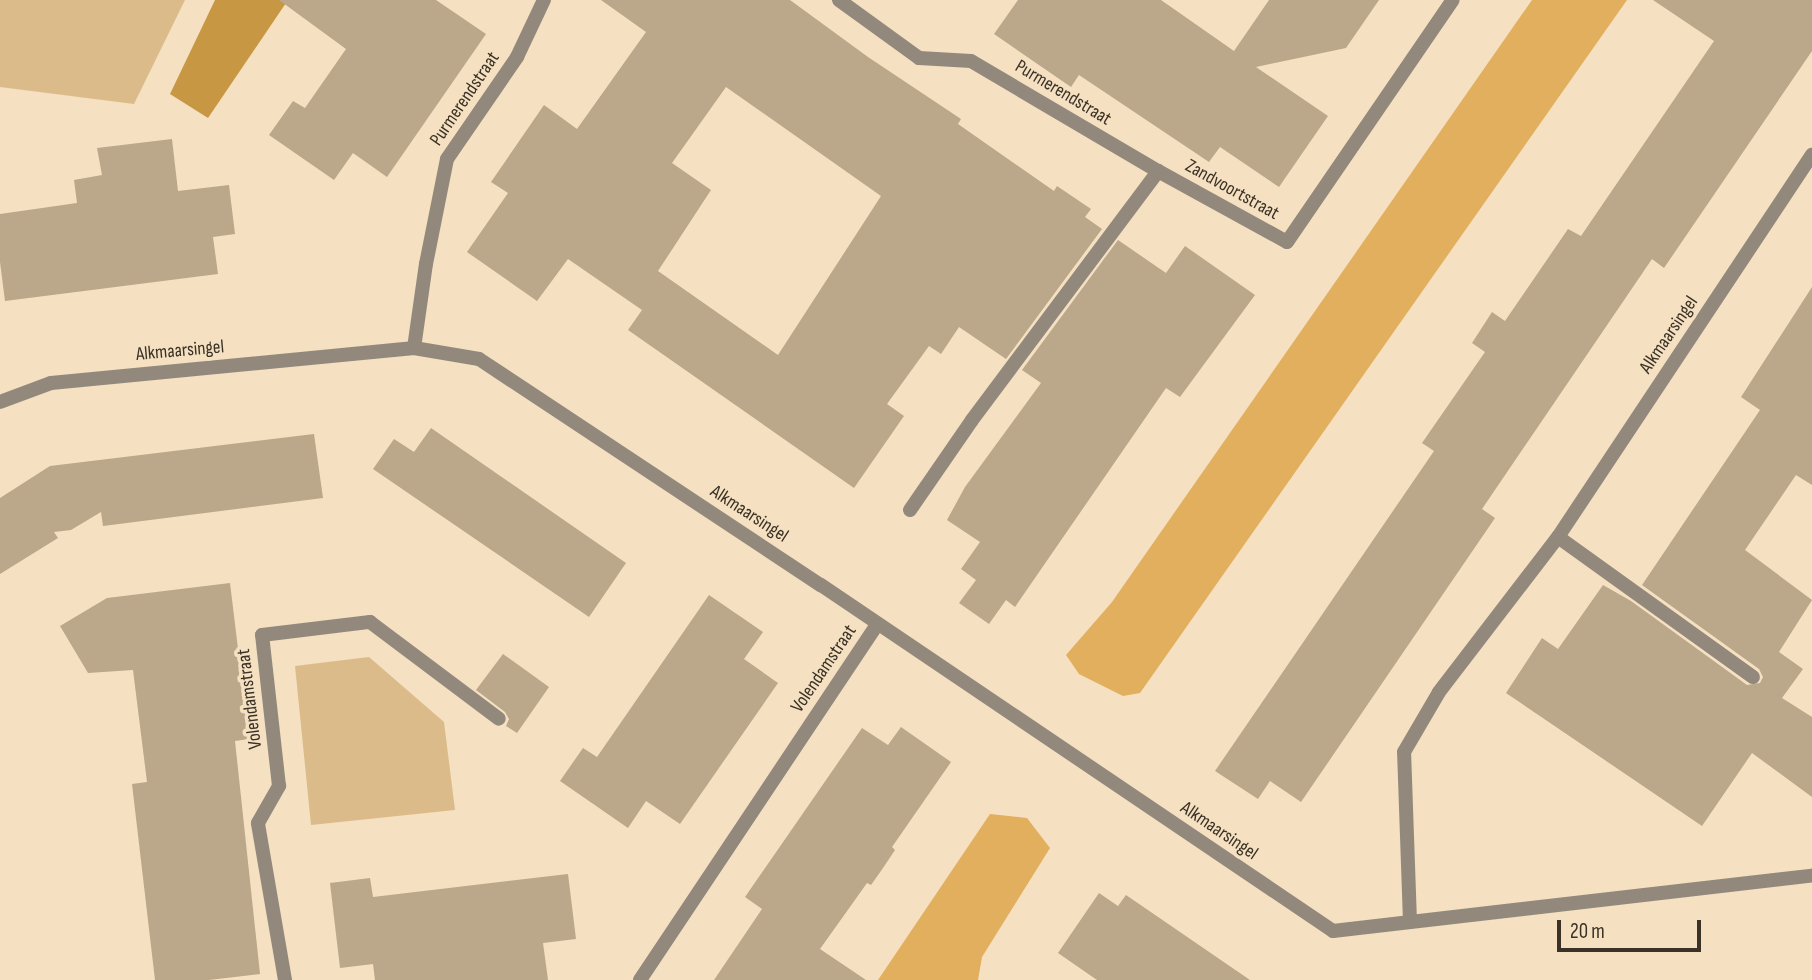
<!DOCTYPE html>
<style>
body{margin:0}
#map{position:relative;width:1812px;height:980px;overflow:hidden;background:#f5e0c1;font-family:"Sofia Sans Condensed",sans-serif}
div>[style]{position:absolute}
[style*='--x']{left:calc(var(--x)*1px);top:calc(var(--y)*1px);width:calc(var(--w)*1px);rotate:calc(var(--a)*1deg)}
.green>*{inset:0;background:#dcbb8a}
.forest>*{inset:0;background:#c79744}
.water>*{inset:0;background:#e1af5d}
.building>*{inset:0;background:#bba789}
.service>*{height:14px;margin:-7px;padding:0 7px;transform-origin:7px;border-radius:7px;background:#92897c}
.minor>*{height:14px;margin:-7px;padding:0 7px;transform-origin:7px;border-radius:7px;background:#92897c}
span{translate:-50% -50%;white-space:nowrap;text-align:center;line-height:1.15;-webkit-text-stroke:7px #f5e0c1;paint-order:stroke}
.street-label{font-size:19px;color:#3a3226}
.scale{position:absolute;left:1557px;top:920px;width:144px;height:32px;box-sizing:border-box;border:4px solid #3a3226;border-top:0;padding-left:9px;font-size:21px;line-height:24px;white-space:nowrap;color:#3a3226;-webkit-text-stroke:5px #f5e0c1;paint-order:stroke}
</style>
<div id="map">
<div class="green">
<i style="clip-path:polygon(0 0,185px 0,134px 104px,0 87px)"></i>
<i style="clip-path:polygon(369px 657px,444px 722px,455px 810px,311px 825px,295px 666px)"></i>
</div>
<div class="forest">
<i style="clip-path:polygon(215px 0,288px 0,208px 118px,170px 94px)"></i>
</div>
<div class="water">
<i style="clip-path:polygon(1532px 0,1627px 0,1140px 693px,1123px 696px,1079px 674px,1066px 655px,1112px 602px)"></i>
<i style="clip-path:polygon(990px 814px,1027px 818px,1050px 848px,982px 957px,978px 980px,878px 980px)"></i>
</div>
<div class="building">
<i style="clip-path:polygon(279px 0,436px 0,486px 34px,387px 177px,353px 153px,334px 180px,269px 135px,293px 101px,305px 108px,346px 49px)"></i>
<i style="clip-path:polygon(evenodd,601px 0,790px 0,868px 57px,961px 119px,958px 124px,1054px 191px,1057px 186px,1091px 209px,1085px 217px,1102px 229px,1006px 359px,959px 327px,941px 354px,929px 346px,887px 404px,904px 416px,854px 488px,628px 330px,642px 310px,568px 259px,537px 301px,467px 252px,508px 193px,491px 182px,544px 105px,577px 129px,646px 32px,601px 0,726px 87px,881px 196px,778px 355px,658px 271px,711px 190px,672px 163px,726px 87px)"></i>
<i style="clip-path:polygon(1018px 0,1161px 0,1234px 51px,1269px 0,1379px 0,1346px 48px,1256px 67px,1328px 116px,1279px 187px,1220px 147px,1209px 162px,1079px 75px,1071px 87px,994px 34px)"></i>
<i style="clip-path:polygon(1653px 0,1812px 0,1812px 51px,1664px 268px,1652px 259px,1482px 509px,1495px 518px,1301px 802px,1270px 781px,1258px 799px,1215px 771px,1434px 451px,1422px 443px,1485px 352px,1472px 343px,1492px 312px,1505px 321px,1568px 229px,1581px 236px,1714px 41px)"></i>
<i style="clip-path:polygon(172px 139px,178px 191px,229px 185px,235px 234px,213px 237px,218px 274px,5px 301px,0 262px,0 214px,77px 203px,74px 180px,102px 175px,97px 148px)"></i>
<i style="clip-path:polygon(1118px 240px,1166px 273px,1185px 246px,1255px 295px,1180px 397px,1166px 388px,1015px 607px,1006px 600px,989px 624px,959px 603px,976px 580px,961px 569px,980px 542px,947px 520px,965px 487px,1041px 383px,1022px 370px)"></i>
<i style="clip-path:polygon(1812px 287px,1812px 485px,1796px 475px,1745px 550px,1812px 600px,1779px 652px,1803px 669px,1782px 698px,1812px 717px,1812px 797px,1752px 753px,1702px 826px,1506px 693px,1542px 638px,1558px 649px,1603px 585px,1631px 601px,1747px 685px,1760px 683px,1763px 677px,1759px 669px,1642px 585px,1760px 410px,1741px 397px)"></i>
<i style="clip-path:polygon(431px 428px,626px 563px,589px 617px,373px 469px,394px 439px,414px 452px)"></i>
<i style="clip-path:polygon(314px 434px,323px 498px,103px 526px,101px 512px,71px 530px,54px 532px,58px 538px,0 574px,0 498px,50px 466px)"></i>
<i style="clip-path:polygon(230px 583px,249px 739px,235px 741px,260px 974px,209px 980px,155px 980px,132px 784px,147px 782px,133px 670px,88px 673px,60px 626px,107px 598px)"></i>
<i style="clip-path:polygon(709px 595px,763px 632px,744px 659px,778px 683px,680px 824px,646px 801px,628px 828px,560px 781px,583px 748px,597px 757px)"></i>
<i style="clip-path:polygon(503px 654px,549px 687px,517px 733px,506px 726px,509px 719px,505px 712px,476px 690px)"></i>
<i style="clip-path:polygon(901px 727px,951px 762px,892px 847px,895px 850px,883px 868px,871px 885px,867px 883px,820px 949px,866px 980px,714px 980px,762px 909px,745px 897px,862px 728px,888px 745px)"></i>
<i style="clip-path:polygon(568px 874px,576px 939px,543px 943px,548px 980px,375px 980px,373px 964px,340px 968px,330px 883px,370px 878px,373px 897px)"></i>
<i style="clip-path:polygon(1099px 893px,1118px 906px,1126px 895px,1250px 980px,1097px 980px,1058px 953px)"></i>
</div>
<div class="service">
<i style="--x:1558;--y:537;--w:240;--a:35.7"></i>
</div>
<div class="minor">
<i style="--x:839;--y:0;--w:99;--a:35.9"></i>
<i style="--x:919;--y:58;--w:52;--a:3.3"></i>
<i style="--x:971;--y:61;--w:217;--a:30.5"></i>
<i style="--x:414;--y:348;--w:85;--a:-81.9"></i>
<i style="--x:426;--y:264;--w:107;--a:-78.7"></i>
<i style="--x:447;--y:159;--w:124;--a:-55.5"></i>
<i style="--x:517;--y:57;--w:63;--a:-64.7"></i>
<i style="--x:0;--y:402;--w:54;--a:-20.4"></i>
<i style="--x:51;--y:383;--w:365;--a:-5.5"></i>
<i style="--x:414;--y:348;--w:66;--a:9.6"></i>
<i style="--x:479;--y:359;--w:410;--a:33.5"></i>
<i style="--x:821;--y:585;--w:618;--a:34.05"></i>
<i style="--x:1333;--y:931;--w:482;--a:-6.6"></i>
<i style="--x:910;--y:510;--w:109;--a:-55.4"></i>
<i style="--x:972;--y:420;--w:311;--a:-53.2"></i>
<i style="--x:1158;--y:171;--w:147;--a:28.8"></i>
<i style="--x:1287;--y:242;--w:293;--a:-55.6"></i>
<i style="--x:1410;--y:922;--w:170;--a:-92"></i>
<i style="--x:1404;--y:752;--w:69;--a:-59.7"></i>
<i style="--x:1439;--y:692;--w:195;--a:-52.5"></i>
<i style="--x:1558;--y:537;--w:459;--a:-56.4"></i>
<i style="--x:285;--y:980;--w:159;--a:-99.8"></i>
<i style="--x:258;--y:823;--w:43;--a:-60.4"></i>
<i style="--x:279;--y:786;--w:152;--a:-96.4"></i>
<i style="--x:262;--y:635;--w:109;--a:-6.9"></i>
<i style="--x:370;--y:622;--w:161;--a:36.9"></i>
<i style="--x:640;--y:980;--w:427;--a:-56.3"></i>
</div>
<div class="street-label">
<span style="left:1063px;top:93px;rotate:31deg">Purmerendstraat</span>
<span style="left:465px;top:99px;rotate:-56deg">Purmerendstraat</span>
<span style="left:1232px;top:190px;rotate:29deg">Zandvoortstraat</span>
<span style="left:1669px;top:335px;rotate:-56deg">Alkmaarsingel</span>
<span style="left:180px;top:351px;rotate:-5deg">Alkmaarsingel</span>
<span style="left:749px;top:514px;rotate:33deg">Alkmaarsingel</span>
<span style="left:824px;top:669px;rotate:-56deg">Volendamstraat</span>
<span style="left:250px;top:699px;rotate:-97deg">Volendamstraat</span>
<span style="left:1219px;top:831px;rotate:34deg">Alkmaarsingel</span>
</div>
<div class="scale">20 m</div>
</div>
